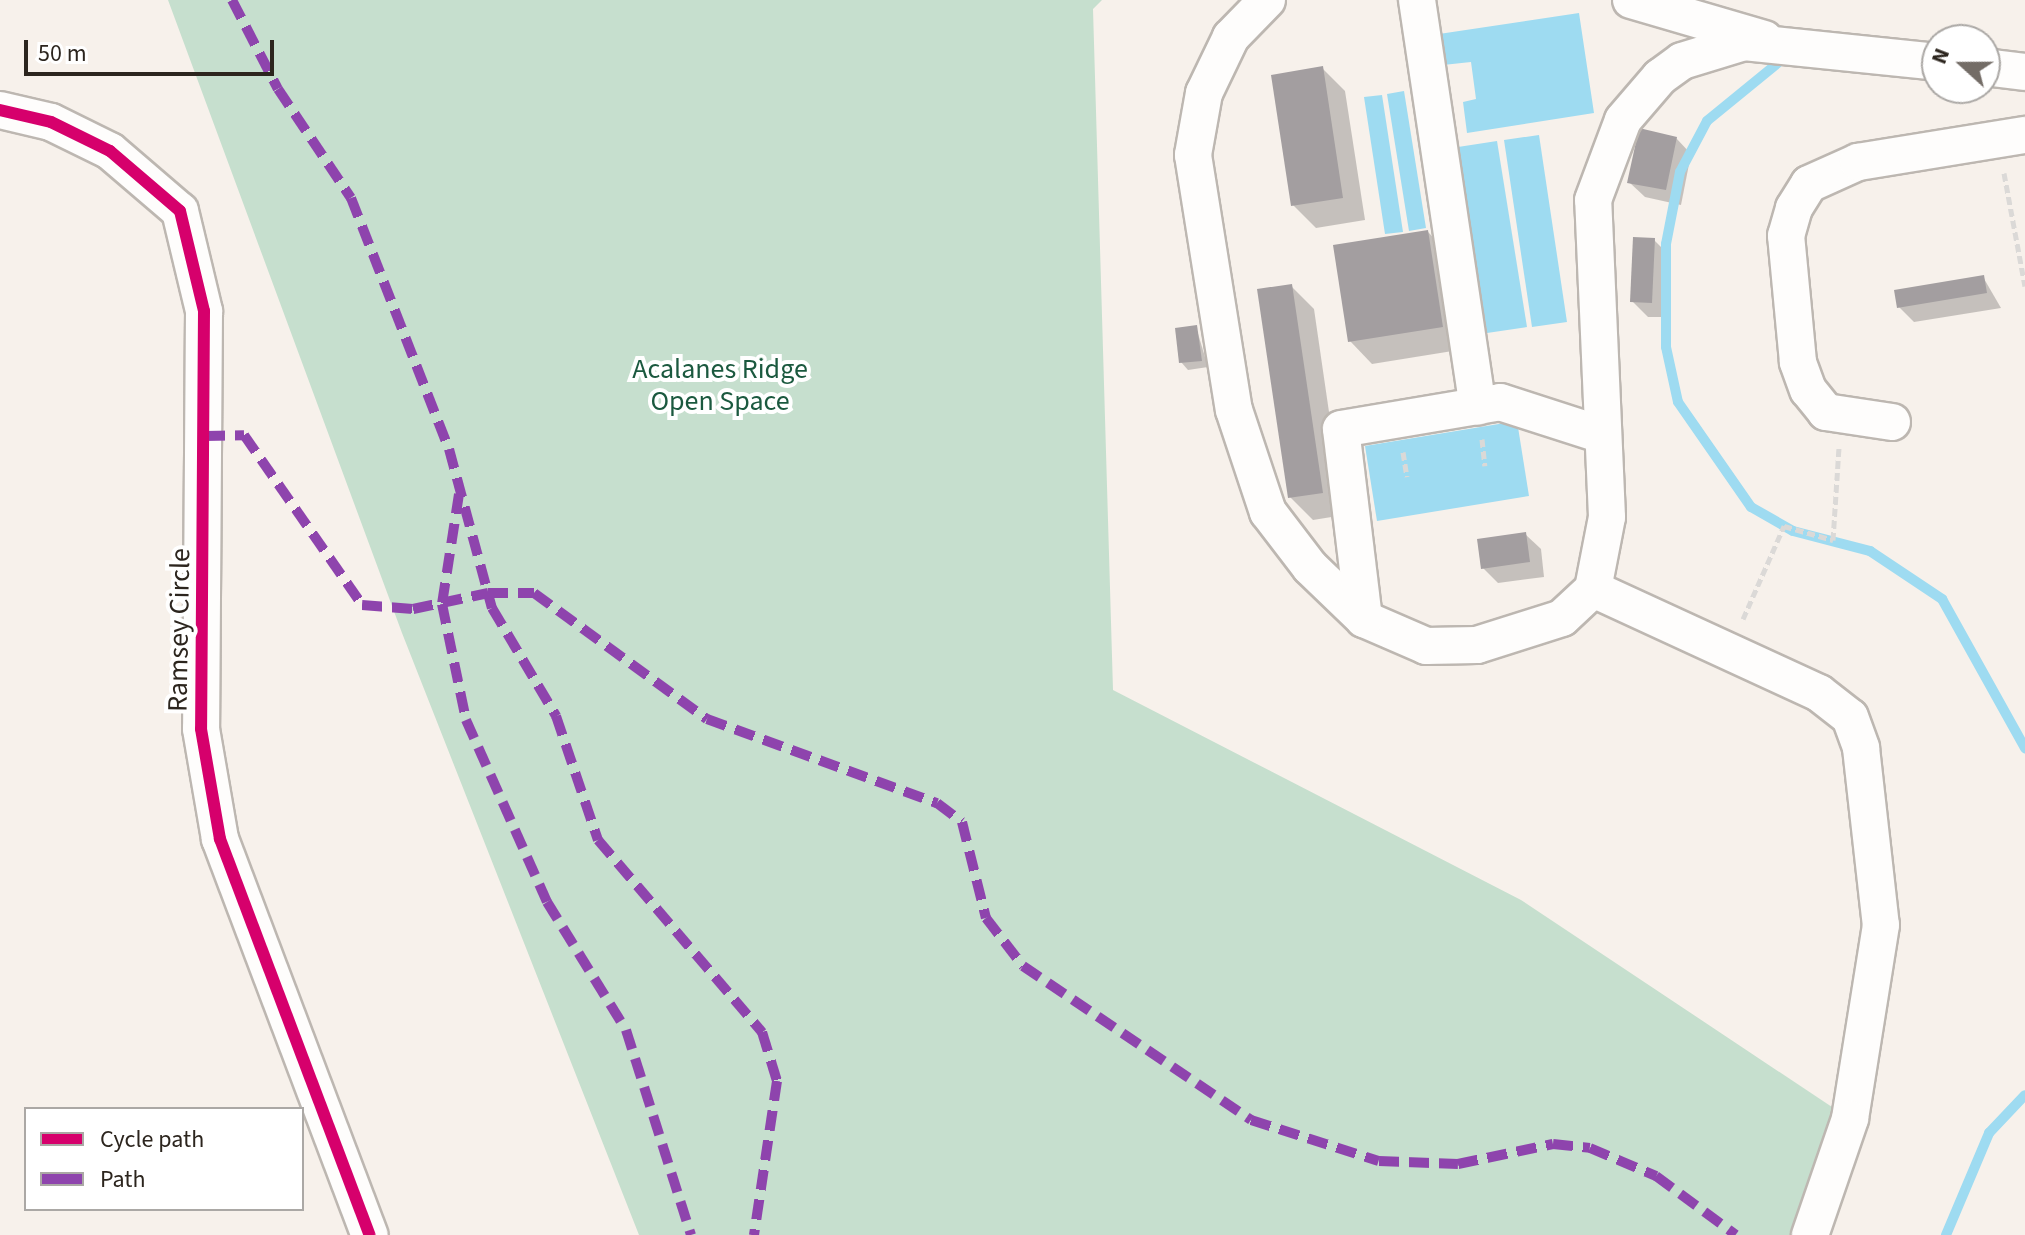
<!DOCTYPE html>
<style>
body{margin:0}
#map{position:relative;width:2025px;height:1235px;overflow:hidden;background:#f7f1eb;font-family:"Source Sans 3",sans-serif}
div>[style]{position:absolute}
[style*='--x']{left:calc(var(--x)*1px);top:calc(var(--y)*1px);width:calc(var(--w)*1px);rotate:calc(var(--a)*1deg)}
.green>*{inset:0;background:#c6dfce}
.water>*{inset:0;background:#9edbf1}
.shadow>*{inset:0;background:#0003}
.stream>*{height:10px;margin:-5px;padding:0 5px;transform-origin:5px;border-radius:5px;background:#9edbf1}
.building>*{inset:0;background:#a39ea0}
.path>*{height:5px;margin-top:-2.5px;transform-origin:0;background:repeating-linear-gradient(90deg,#dbd9d7 0 8px,transparent 0 12px)}
.roads{filter:drop-shadow(2px 0 #bdb7b1) drop-shadow(-2px 0 #bdb7b1) drop-shadow(0 2px #bdb7b1) drop-shadow(0 -2px #bdb7b1)}
.minor>*{height:36px;margin:-18px;padding:0 18px;transform-origin:18px;border-radius:18px;background:#fefdfc}
.quiet>*{height:10px;margin-top:-5px;transform-origin:0;background:repeating-linear-gradient(90deg,#8e44ad 0 20px,transparent 0 30px)}
.cycleway>*{height:12px;margin:-6px;padding:0 6px;transform-origin:6px;border-radius:6px;background:#d6006c}
span{translate:-50% -50%;white-space:nowrap;text-align:center;line-height:1.15;-webkit-text-stroke:8px #fff;paint-order:stroke}
.park-label{font-size:28px;color:#1b593f}
.street-label{font-size:28px;color:#2c251e}
.legend{position:absolute;left:24px;top:1107px;width:280px;height:104px;box-sizing:border-box;background:#fff;border:2px solid #aba8a5;margin:0;padding:10px 14px;list-style:none;font-size:24px;color:#2c251e}
.legend li{display:flex;align-items:center;gap:16px;height:40px}
.legend b{width:40px;border:2px solid #aba8a5}
.north{position:absolute;left:1921px;top:24px;width:80px;height:80px;box-sizing:border-box;background:#fff;border:2px solid #aba8a5;border-radius:50%;rotate:291deg;font-size:22px;font-weight:700;line-height:32px;text-align:center;color:#2c251e}
.north::after{content:'';display:block;margin:auto;width:28px;height:36px;background:#736c66;clip-path:polygon(50% 0,100% 100%,50% 72%,0 100%)}
.scale{position:absolute;left:24px;top:40px;width:250px;height:36px;box-sizing:border-box;border:4px solid #2c251e;border-top:0;padding-left:10px;font-size:24px;line-height:28px;white-space:nowrap;color:#2c251e;-webkit-text-stroke:6px #fff;paint-order:stroke}
</style>
<div id="map">
<div class="green">
<i style="clip-path:polygon(168px 0,1102px 0,1093px 9px,1113px 690px,1521px 900px,1850px 1119px,1810px 1235px,639px 1235px,402px 633px)"></i>
</div>
<div class="water">
<i style="clip-path:polygon(1579px 13px,1594px 113px,1467px 133px,1463px 102px,1476px 99px,1471px 62px,1443px 65px,1439px 34px)"></i>
<i style="clip-path:polygon(1404px 91px,1426px 228px,1409px 231px,1387px 94px)"></i>
<i style="clip-path:polygon(1382px 95px,1403px 232px,1385px 234px,1364px 97px)"></i>
<i style="clip-path:polygon(1539px 135px,1567px 322px,1532px 327px,1504px 140px)"></i>
<i style="clip-path:polygon(1497px 141px,1527px 327px,1487px 333px,1458px 147px)"></i>
<i style="clip-path:polygon(1517px 421px,1529px 496px,1377px 521px,1365px 446px)"></i>
</div>
<div class="shadow">
<i style="clip-path:polygon(1322px 68px,1345px 91px,1365px 220px,1316px 228px,1293px 205px)"></i>
<i style="clip-path:polygon(1676px 138px,1691px 154px,1681px 205px,1645px 197px,1629px 182px)"></i>
<i style="clip-path:polygon(1428px 232px,1450px 255px,1465px 349px,1372px 364px,1350px 341px)"></i>
<i style="clip-path:polygon(1654px 240px,1669px 255px,1666px 317px,1648px 317px,1632px 301px)"></i>
<i style="clip-path:polygon(1983px 277px,2001px 308px,1914px 322px,1899px 307px)"></i>
<i style="clip-path:polygon(1291px 286px,1314px 309px,1344px 515px,1313px 520px,1290px 497px)"></i>
<i style="clip-path:polygon(1196px 327px,1208px 367px,1188px 370px,1181px 362px)"></i>
<i style="clip-path:polygon(1525px 534px,1541px 549px,1544px 577px,1498px 583px,1483px 568px)"></i>
</div>
<div class="stream">
<i style="--x:1779;--y:62;--w:93;--a:140.7"></i>
<i style="--x:1707;--y:121;--w:58;--a:117.9"></i>
<i style="--x:1680;--y:172;--w:73;--a:101"></i>
<i style="--x:1666;--y:244;--w:103;--a:90"></i>
<i style="--x:1666;--y:347;--w:56;--a:77.7"></i>
<i style="--x:1678;--y:402;--w:128;--a:55.2"></i>
<i style="--x:1751;--y:507;--w:48;--a:29.7"></i>
<i style="--x:1793;--y:531;--w:80;--a:14.6"></i>
<i style="--x:1870;--y:551;--w:87;--a:33.7"></i>
<i style="--x:1942;--y:599;--w:171;--a:60.9"></i>
<i style="--x:1946;--y:1235;--w:111;--a:-67.1"></i>
<i style="--x:1989;--y:1133;--w:52;--a:-46.5"></i>
</div>
<div class="building">
<i style="clip-path:polygon(1323px 66px,1343px 198px,1291px 206px,1271px 75px)"></i>
<i style="clip-path:polygon(1639px 128px,1677px 137px,1666px 190px,1627px 183px)"></i>
<i style="clip-path:polygon(1428px 230px,1443px 327px,1348px 342px,1333px 245px)"></i>
<i style="clip-path:polygon(1633px 237px,1655px 238px,1652px 303px,1630px 302px)"></i>
<i style="clip-path:polygon(1984px 275px,1987px 293px,1897px 308px,1894px 290px)"></i>
<i style="clip-path:polygon(1292px 284px,1323px 493px,1288px 498px,1257px 289px)"></i>
<i style="clip-path:polygon(1197px 325px,1202px 361px,1179px 363px,1175px 328px)"></i>
<i style="clip-path:polygon(1526px 532px,1530px 562px,1481px 569px,1477px 539px)"></i>
</div>
<div class="path">
<i style="--x:2004;--y:173;--w:115;--a:79.5"></i>
<i style="--x:1482;--y:439;--w:27;--a:84"></i>
<i style="--x:1403;--y:452;--w:25;--a:81"></i>
<i style="--x:1743;--y:619;--w:102;--a:-66.2"></i>
<i style="--x:1784;--y:526;--w:51;--a:15.9"></i>
<i style="--x:1833;--y:540;--w:92;--a:-86.3"></i>
</div>
<div class="roads">
<div class="minor">
<i style="--x:1267;--y:0;--w:52;--a:134.2"></i>
<i style="--x:1231;--y:37;--w:62;--a:115.7"></i>
<i style="--x:1204;--y:93;--w:63;--a:100.1"></i>
<i style="--x:1193;--y:155;--w:258;--a:80.9"></i>
<i style="--x:1234;--y:410;--w:108;--a:71.6"></i>
<i style="--x:1268;--y:512;--w:69;--a:52.6"></i>
<i style="--x:1310;--y:567;--w:75;--a:43.9"></i>
<i style="--x:1364;--y:619;--w:68;--a:23.5"></i>
<i style="--x:1426;--y:646;--w:51;--a:-1.1"></i>
<i style="--x:1477;--y:645;--w:89;--a:-17.6"></i>
<i style="--x:1562;--y:618;--w:42;--a:-43.1"></i>
<i style="--x:1593;--y:589;--w:73;--a:-79"></i>
<i style="--x:1607;--y:517;--w:317;--a:-92.5"></i>
<i style="--x:1593;--y:200;--w:85;--a:-69.4"></i>
<i style="--x:1623;--y:120;--w:57;--a:-49.3"></i>
<i style="--x:1660;--y:77;--w:27;--a:-36"></i>
<i style="--x:1682;--y:61;--w:65;--a:-17"></i>
<i style="--x:1744;--y:42;--w:194;--a:5.9"></i>
<i style="--x:1417;--y:0;--w:411;--a:81.5"></i>
<i style="--x:1631;--y:0;--w:139;--a:16.3"></i>
<i style="--x:1985;--y:67;--w:40;--a:7.1"></i>
<i style="--x:0;--y:110;--w:52;--a:13.2"></i>
<i style="--x:51;--y:122;--w:66;--a:26.2"></i>
<i style="--x:110;--y:151;--w:92;--a:40.6"></i>
<i style="--x:180;--y:211;--w:103;--a:76.5"></i>
<i style="--x:204;--y:311;--w:418;--a:90.4"></i>
<i style="--x:201;--y:729;--w:112;--a:80.2"></i>
<i style="--x:220;--y:839;--w:423;--a:69.3"></i>
<i style="--x:1892;--y:422;--w:67;--a:-171.4"></i>
<i style="--x:1826;--y:412;--w:28;--a:-129"></i>
<i style="--x:1808;--y:390;--w:30;--a:-110"></i>
<i style="--x:1798;--y:362;--w:127;--a:-95.4"></i>
<i style="--x:1786;--y:236;--w:29;--a:-74"></i>
<i style="--x:1794;--y:208;--w:28;--a:-58"></i>
<i style="--x:1809;--y:184;--w:54;--a:-24.2"></i>
<i style="--x:1858;--y:162;--w:169;--a:-9.2"></i>
<i style="--x:1593;--y:589;--w:249;--a:24.7"></i>
<i style="--x:1819;--y:693;--w:39;--a:38"></i>
<i style="--x:1850;--y:717;--w:33;--a:70"></i>
<i style="--x:1861;--y:748;--w:178;--a:83.6"></i>
<i style="--x:1881;--y:925;--w:196;--a:99.1"></i>
<i style="--x:1850;--y:1119;--w:123;--a:109"></i>
<i style="--x:1364;--y:619;--w:191;--a:-96.9"></i>
<i style="--x:1341;--y:429;--w:161;--a:-9.6"></i>
<i style="--x:1500;--y:402;--w:108;--a:17.8"></i>
</div>
</div>
<div class="quiet">
<i style="--x:232;--y:0;--w:100;--a:62.7"></i>
<i style="--x:278;--y:89;--w:131;--a:56.2"></i>
<i style="--x:351;--y:198;--w:269;--a:68.7"></i>
<i style="--x:449;--y:449;--w:165;--a:74.9"></i>
<i style="--x:492;--y:608;--w:126;--a:59.3"></i>
<i style="--x:556;--y:716;--w:131;--a:71.3"></i>
<i style="--x:598;--y:840;--w:253;--a:49.5"></i>
<i style="--x:762;--y:1032;--w:51;--a:73"></i>
<i style="--x:777;--y:1081;--w:156;--a:98.5"></i>
<i style="--x:205;--y:436;--w:39;--a:-1"></i>
<i style="--x:244;--y:435;--w:207;--a:55.2"></i>
<i style="--x:362;--y:605;--w:51;--a:4.5"></i>
<i style="--x:413;--y:609;--w:77;--a:-12"></i>
<i style="--x:488;--y:593;--w:46;--a:0"></i>
<i style="--x:534;--y:593;--w:214;--a:36.1"></i>
<i style="--x:707;--y:719;--w:245;--a:20.1"></i>
<i style="--x:937;--y:803;--w:31;--a:37"></i>
<i style="--x:962;--y:822;--w:99;--a:76"></i>
<i style="--x:986;--y:918;--w:61;--a:52.4"></i>
<i style="--x:1023;--y:966;--w:275;--a:34"></i>
<i style="--x:1251;--y:1120;--w:134;--a:17.8"></i>
<i style="--x:1379;--y:1161;--w:79;--a:2.2"></i>
<i style="--x:1458;--y:1164;--w:97;--a:-11.9"></i>
<i style="--x:1553;--y:1144;--w:37;--a:6"></i>
<i style="--x:1590;--y:1148;--w:72;--a:23"></i>
<i style="--x:1656;--y:1176;--w:99;--a:36.4"></i>
<i style="--x:459;--y:494;--w:111;--a:98.8"></i>
<i style="--x:442;--y:604;--w:118;--a:78.3"></i>
<i style="--x:466;--y:720;--w:199;--a:66"></i>
<i style="--x:547;--y:902;--w:150;--a:58.3"></i>
<i style="--x:626;--y:1030;--w:215;--a:72.4"></i>
</div>
<div class="cycleway">
<i style="--x:0;--y:110;--w:52;--a:13.2"></i>
<i style="--x:51;--y:122;--w:66;--a:26.2"></i>
<i style="--x:110;--y:151;--w:92;--a:40.6"></i>
<i style="--x:180;--y:211;--w:103;--a:76.5"></i>
<i style="--x:204;--y:311;--w:418;--a:90.4"></i>
<i style="--x:201;--y:729;--w:112;--a:80.2"></i>
<i style="--x:220;--y:839;--w:423;--a:69.3"></i>
</div>
<div class="park-label">
<span style="left:720px;top:385px">Acalanes Ridge<br>Open Space</span>
</div>
<div class="street-label">
<span style="left:179px;top:630px;rotate:-89deg">Ramsey Circle</span>
</div>
<ul class="legend">
<li><b style="height:10px;background:#d6006c"></b>Cycle path</li>
<li><b style="height:10px;background:#8e44ad"></b>Path</li>
</ul>
<div class="north">N</div>
<div class="scale">50 m</div>
</div>
